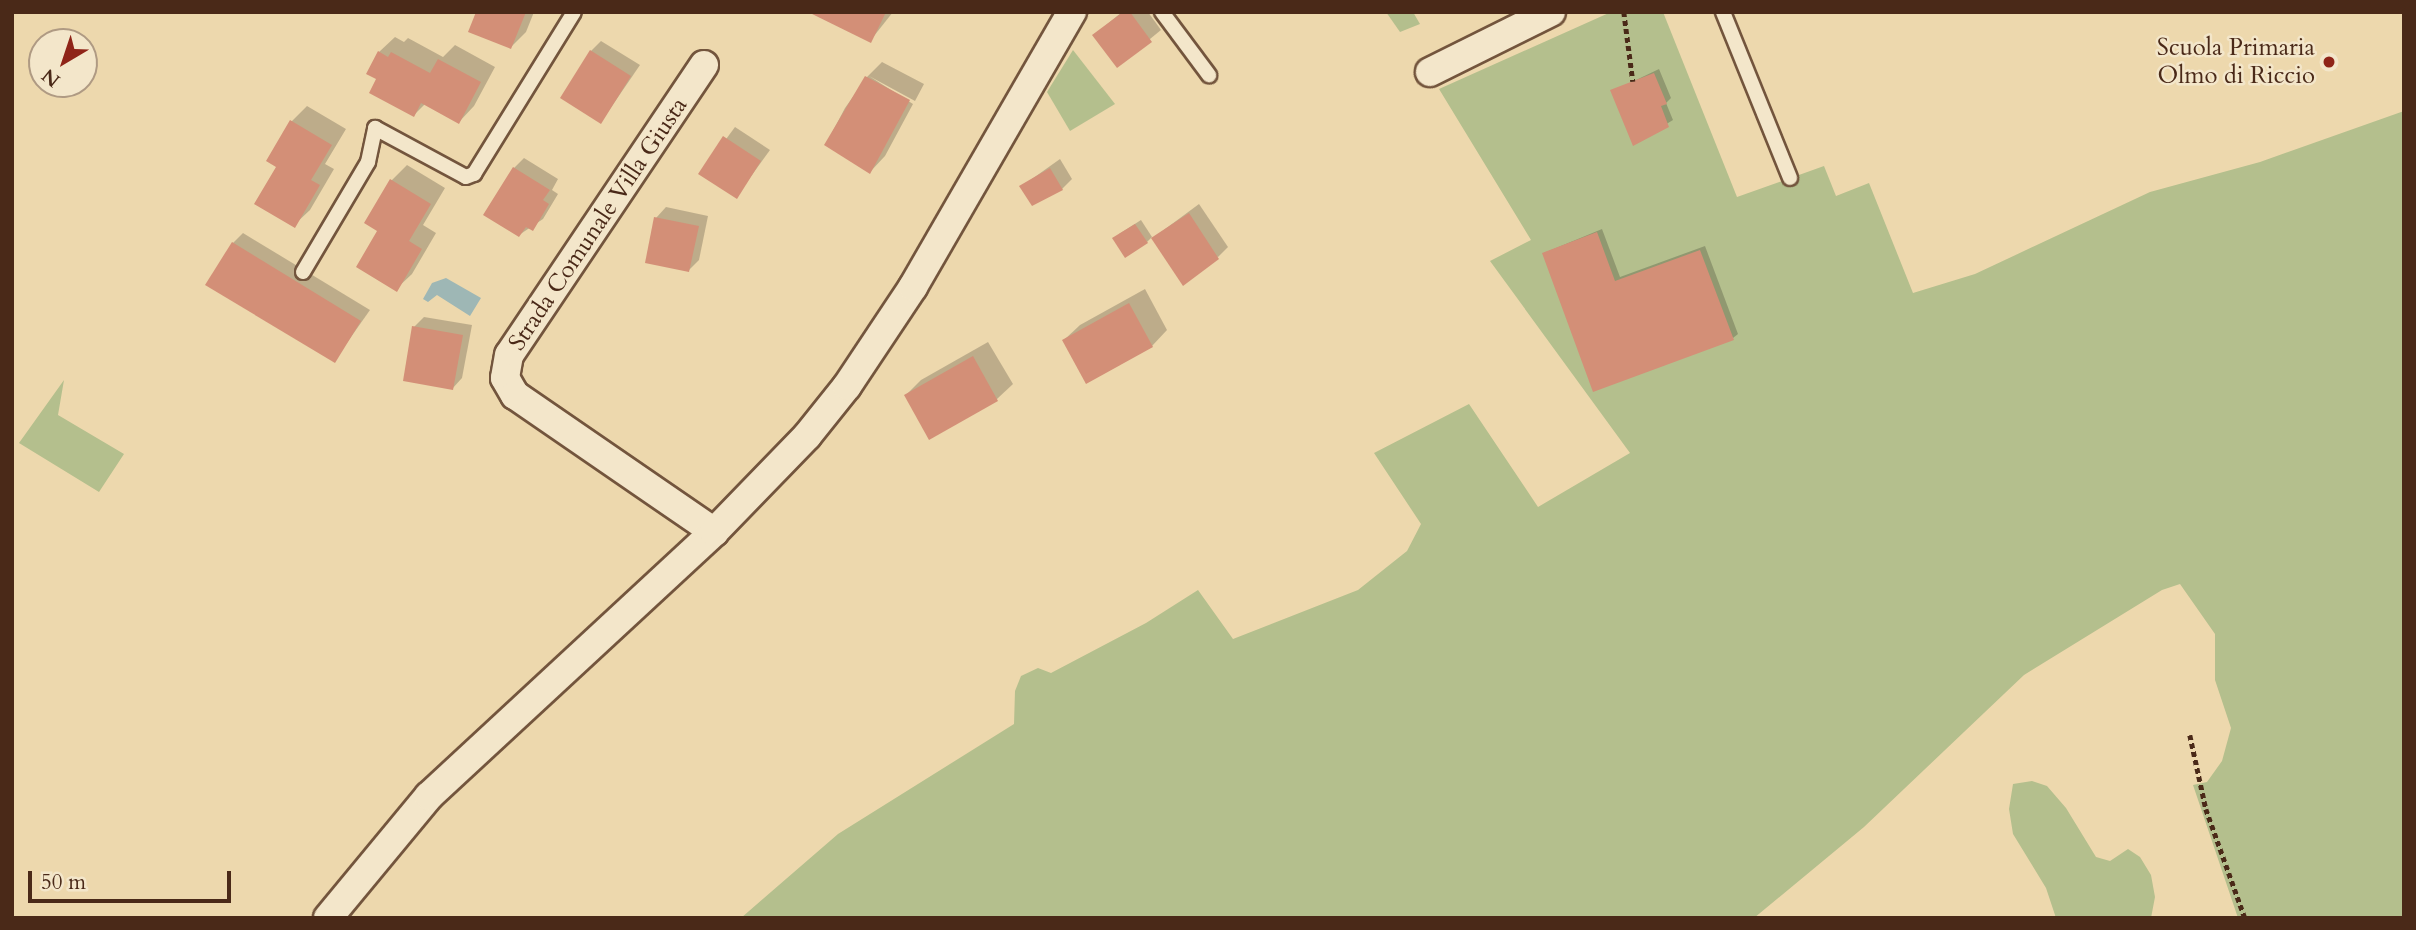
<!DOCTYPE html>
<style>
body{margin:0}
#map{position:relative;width:2416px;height:930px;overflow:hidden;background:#edd8ad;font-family:Cardo,serif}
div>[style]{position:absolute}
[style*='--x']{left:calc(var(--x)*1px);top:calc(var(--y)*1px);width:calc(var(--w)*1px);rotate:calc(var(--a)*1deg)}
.green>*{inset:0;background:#b4bf8d}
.water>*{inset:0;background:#9eb7b5}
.shadow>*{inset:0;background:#0003}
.building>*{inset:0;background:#d38f77}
.path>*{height:4.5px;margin-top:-2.25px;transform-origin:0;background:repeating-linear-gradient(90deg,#4a2918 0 5px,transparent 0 8.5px)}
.roads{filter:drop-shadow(2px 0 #73553d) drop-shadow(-2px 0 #73553d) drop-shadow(0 2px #73553d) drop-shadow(0 -2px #73553d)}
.service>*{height:14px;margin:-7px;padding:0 7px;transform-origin:7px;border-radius:7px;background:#f3e6ca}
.minor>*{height:28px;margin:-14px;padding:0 14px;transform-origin:14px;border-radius:14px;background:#f3e6ca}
.dots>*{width:19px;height:19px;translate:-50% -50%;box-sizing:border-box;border:4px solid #f3e6ca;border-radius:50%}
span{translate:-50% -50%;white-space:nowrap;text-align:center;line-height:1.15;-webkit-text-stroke:5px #f3e6ca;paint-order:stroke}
.poi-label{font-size:24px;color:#4a2918}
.right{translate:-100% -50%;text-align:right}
.street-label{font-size:24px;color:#4a2918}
.frame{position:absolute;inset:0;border:14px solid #4a2918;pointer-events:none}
.north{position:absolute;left:28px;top:28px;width:70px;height:70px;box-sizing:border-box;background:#f3e6ca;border:2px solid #af9a83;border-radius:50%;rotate:219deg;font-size:19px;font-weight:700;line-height:28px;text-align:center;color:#4a2918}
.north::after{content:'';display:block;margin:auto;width:24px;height:32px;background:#8f2418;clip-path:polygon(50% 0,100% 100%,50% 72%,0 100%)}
.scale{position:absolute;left:28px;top:871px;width:203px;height:32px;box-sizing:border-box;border:4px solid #4a2918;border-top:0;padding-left:9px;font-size:21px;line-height:24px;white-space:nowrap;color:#4a2918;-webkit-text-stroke:5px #f3e6ca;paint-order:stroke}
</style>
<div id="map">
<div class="green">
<i style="clip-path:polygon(1386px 12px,1413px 12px,1420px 24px,1400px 32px)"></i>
<i style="clip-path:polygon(1611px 12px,1663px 12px,1737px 197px,1824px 166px,1836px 196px,1869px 183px,1913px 293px,1975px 274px,2150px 192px,2260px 162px,2404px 111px,2404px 918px,2238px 918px,2193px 785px,2207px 782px,2222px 761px,2231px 728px,2215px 680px,2215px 634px,2180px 584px,2162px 590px,2024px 675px,1864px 827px,1754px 918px,741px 918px,838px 834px,1014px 724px,1015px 691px,1021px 676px,1038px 668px,1051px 673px,1146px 623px,1198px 590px,1233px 639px,1358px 590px,1407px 551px,1421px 524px,1374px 453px,1469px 404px,1538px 507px,1630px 453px,1490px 261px,1531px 240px,1439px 89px)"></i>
<i style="clip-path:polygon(1073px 50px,1115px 104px,1070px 131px,1047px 92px)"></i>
<i style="clip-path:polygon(64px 380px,58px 415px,124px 454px,99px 492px,19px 443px)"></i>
<i style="clip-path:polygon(2032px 781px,2047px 786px,2066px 808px,2096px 857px,2110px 861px,2128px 849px,2140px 857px,2151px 875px,2155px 897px,2151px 918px,2056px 918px,2046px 888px,2013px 834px,2009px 809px,2013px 784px)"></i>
</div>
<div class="water">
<i style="clip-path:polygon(446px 278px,481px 298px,470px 316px,437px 295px,428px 302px,423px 299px,432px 283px)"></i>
</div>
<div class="shadow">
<i style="clip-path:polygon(478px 12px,534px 12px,526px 32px,511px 47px)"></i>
<i style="clip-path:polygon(812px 12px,893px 12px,870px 41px)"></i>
<i style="clip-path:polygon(1122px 12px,1148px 12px,1161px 30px,1117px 66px,1094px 35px)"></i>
<i style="clip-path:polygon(395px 37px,404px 42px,408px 38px,443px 57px,455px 45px,495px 67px,474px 106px,459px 122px,425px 104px,414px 115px,378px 78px,379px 52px)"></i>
<i style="clip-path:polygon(601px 41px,640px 65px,601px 122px,591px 51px)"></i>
<i style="clip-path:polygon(882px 62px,924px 84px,915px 101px,869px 76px,913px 104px,885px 156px,870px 172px,826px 144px,845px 108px,867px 77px)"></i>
<i style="clip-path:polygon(1659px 69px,1671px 98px,1666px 103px,1673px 120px,1634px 144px,1613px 91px)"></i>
<i style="clip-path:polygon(307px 106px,346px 129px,325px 164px,334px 169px,310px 210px,294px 225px,278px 167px,268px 160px,292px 121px)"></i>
<i style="clip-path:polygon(735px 127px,770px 150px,736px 197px,701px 173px)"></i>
<i style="clip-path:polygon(524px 158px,558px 179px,552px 190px,558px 194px,543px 219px,519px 235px,514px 168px)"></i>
<i style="clip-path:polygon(1060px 159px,1072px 179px,1062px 189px,1022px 186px)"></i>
<i style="clip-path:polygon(407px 165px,445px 188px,423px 225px,436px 233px,412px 274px,396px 289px,379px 230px,392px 180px)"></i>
<i style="clip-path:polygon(1199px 204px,1228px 247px,1218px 257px,1153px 238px)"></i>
<i style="clip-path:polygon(666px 207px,708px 216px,699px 260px,689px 270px,656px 218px)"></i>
<i style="clip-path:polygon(1141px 220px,1152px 237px,1147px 242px,1119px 234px)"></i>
<i style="clip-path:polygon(1602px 229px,1620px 277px,1705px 246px,1738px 334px,1733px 338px,1544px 253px)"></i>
<i style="clip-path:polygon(243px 233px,370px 310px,334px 361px,233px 243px)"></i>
<i style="clip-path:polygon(1145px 289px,1167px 330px,1152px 346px,1064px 340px,1080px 325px)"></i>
<i style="clip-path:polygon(424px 317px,472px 325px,462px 378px,452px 389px,414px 327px)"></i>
<i style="clip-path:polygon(988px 342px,1013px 384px,997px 399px,930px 438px,906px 395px,921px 380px)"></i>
</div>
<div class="building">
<i style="clip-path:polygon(476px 12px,526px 12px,511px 49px,468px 32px)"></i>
<i style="clip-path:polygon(808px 12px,886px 12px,871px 43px)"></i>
<i style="clip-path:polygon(1123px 12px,1130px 12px,1152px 42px,1117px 68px,1092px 35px)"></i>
<i style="clip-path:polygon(590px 50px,631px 76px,601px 124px,560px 98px)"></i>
<i style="clip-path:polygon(378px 51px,388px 57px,391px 52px,430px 73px,438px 59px,481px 82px,459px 124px,421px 103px,414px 117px,369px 93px,376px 79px,366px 74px)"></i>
<i style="clip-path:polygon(1654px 73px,1667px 104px,1661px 106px,1669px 127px,1633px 146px,1610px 90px)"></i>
<i style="clip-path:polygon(865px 76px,910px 100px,870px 174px,824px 145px)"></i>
<i style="clip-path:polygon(290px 120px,332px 145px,311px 180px,320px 185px,295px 228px,254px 204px,276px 167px,266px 161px)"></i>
<i style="clip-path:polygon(723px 136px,761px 161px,737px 199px,698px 174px)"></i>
<i style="clip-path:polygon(513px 167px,550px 190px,543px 200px,549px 204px,533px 231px,526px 227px,519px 237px,483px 215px)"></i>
<i style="clip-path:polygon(1050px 168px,1063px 190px,1032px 206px,1019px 186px)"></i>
<i style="clip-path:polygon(390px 179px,431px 204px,409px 241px,422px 249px,397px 292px,356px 267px,377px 231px,364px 223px)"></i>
<i style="clip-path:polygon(1189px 213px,1219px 259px,1183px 286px,1151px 238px)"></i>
<i style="clip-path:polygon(654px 217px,699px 226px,689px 272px,645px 263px)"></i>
<i style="clip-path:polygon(1135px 224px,1148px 243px,1125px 258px,1112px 238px)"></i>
<i style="clip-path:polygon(1597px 232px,1615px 281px,1700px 250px,1734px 340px,1593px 392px,1542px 253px)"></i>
<i style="clip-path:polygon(232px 242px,361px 321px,335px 363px,205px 285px)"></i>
<i style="clip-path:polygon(1129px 303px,1153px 347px,1086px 384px,1062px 340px)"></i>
<i style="clip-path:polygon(412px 326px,463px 335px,453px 390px,403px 381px)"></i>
<i style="clip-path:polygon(973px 356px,998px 401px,929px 440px,904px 395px)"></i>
</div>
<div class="path">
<i style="--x:1624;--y:12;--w:70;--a:82.6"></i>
<i style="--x:2190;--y:735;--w:76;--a:77.8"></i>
<i style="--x:2206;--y:809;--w:116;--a:70.3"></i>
</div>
<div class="roads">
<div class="service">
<i style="--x:1162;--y:12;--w:79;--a:53.3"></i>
<i style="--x:1723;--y:12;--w:179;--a:68"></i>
<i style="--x:303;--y:272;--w:128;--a:-59.4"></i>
<i style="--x:368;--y:162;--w:35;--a:-78"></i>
<i style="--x:375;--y:128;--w:103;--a:28.3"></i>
<i style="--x:466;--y:177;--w:9;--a:-21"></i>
<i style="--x:474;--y:174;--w:190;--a:-58.3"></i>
</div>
<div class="minor">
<i style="--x:704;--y:65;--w:349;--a:123.9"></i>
<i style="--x:509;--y:355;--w:23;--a:100"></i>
<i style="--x:505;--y:378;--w:20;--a:60"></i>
<i style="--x:515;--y:395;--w:242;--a:34.5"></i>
<i style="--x:1430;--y:72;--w:135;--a:-26.4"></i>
<i style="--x:328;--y:918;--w:158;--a:-50.4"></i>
<i style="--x:429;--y:796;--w:388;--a:-42.8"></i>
<i style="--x:714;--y:532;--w:134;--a:-45.9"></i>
<i style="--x:807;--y:436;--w:64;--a:-51.3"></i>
<i style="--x:847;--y:386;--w:119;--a:-56.3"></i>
<i style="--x:913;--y:287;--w:318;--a:-60"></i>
</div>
</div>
<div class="dots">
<i style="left:2329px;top:62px;background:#8f2418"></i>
</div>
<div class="poi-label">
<span class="right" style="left:2315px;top:62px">Scuola Primaria<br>Olmo di Riccio</span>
</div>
<div class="street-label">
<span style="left:598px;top:224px;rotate:-56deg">Strada Comunale Villa Giusta</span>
</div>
<div class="frame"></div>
<div class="north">N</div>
<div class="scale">50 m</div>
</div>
